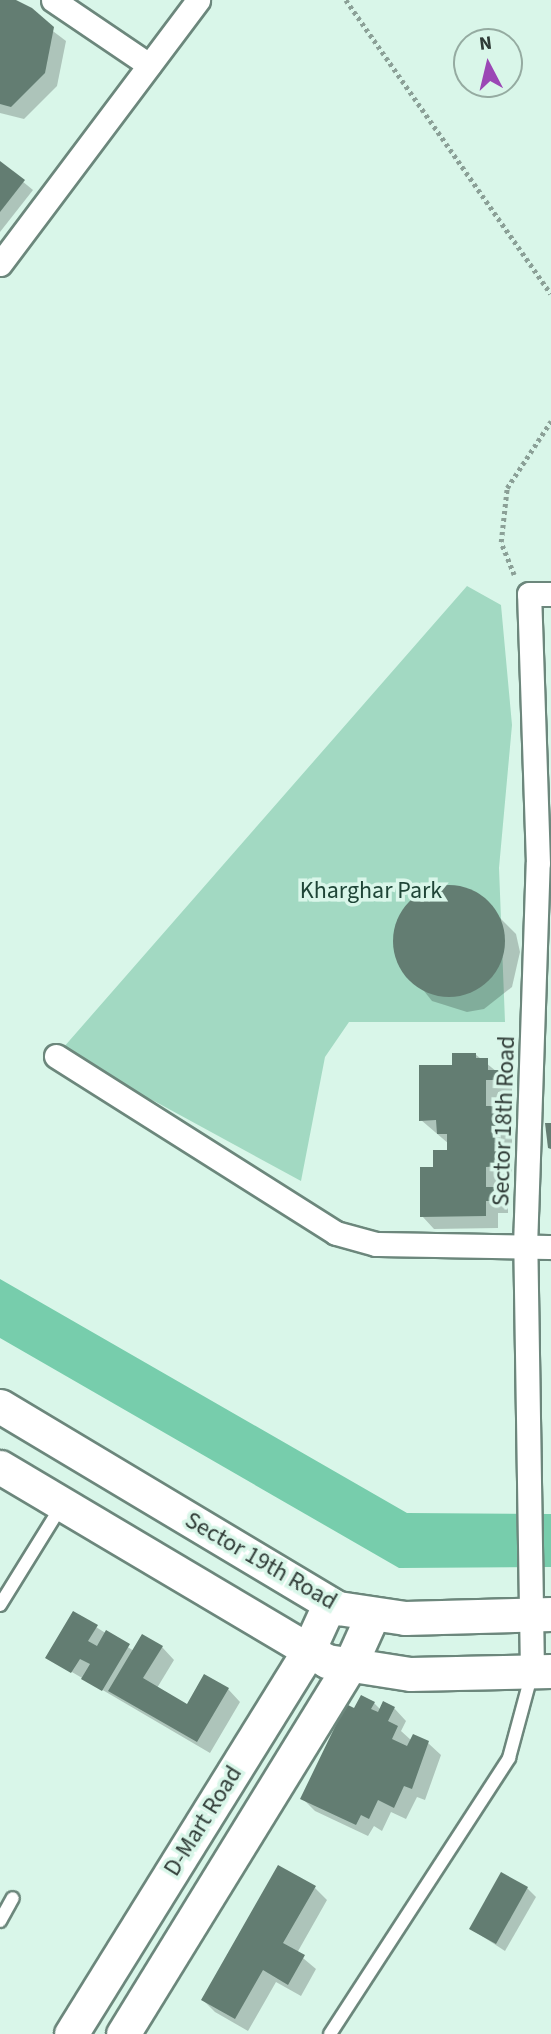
<!DOCTYPE html>
<style>
body{margin:0}
#map{position:relative;width:551px;height:2034px;overflow:hidden;background:#d9f6e9;font-family:"Source Sans 3",sans-serif}
div>[style]{position:absolute}
[style*='--x']{left:calc(var(--x)*1px);top:calc(var(--y)*1px);width:calc(var(--w)*1px);rotate:calc(var(--a)*1deg)}
.green>*{inset:0;background:#a2d9c2}
.water>*{inset:0;background:#77cdac}
.shadow>*{inset:0;background:#0003}
.building>*{inset:0;background:#637d72}
.round{border-radius:50%}
.path>*{height:4.5px;margin-top:-2.25px;transform-origin:0;background:repeating-linear-gradient(90deg,#8ba097 0 3.5px,transparent 0 7px)}
.roads{filter:drop-shadow(2px 0 #6c877c) drop-shadow(-2px 0 #6c877c) drop-shadow(0 2px #6c877c) drop-shadow(0 -2px #6c877c)}
.lane>*{height:12px;margin:-6px;padding:0 6px;transform-origin:6px;border-radius:6px;background:#fff}
.street>*{height:23px;margin:-11.5px;padding:0 11.5px;transform-origin:11.5px;border-radius:11.5px;background:#fff}
.secondary>*{height:33px;margin:-16.5px;padding:0 16.5px;transform-origin:16.5px;border-radius:16.5px;background:#fff}
span{translate:-50% -50%;white-space:nowrap;text-align:center;line-height:1.15;-webkit-text-stroke:7px #d9f6e9;paint-order:stroke}
.park-label{font-size:24px;color:#1f4537}
.street-label{font-size:24px;color:#2f3b36}
.north{position:absolute;left:453px;top:28px;width:70px;height:70px;box-sizing:border-box;background:#d9f6e9;border:2px solid #95aba1;border-radius:50%;rotate:353deg;font-size:19px;font-weight:700;line-height:28px;text-align:center;color:#2f3b36}
.north::after{content:'';display:block;margin:auto;width:24px;height:32px;background:#9b47b5;clip-path:polygon(50% 0,100% 100%,50% 72%,0 100%)}
</style>
<div id="map">
<div class="green">
<i style="clip-path:polygon(467px 586px,501px 605px,512px 725px,499px 868px,505px 1022px,349px 1022px,325px 1057px,301px 1181px,156px 1102px,56px 1056px)"></i>
</div>
<div class="water">
<i style="clip-path:polygon(0 1279px,407px 1513px,551px 1514px,551px 1567px,399px 1568px,0 1338px)"></i>
</div>
<div class="shadow">
<i style="clip-path:polygon(0 0,12px 0,66px 41px,57px 86px,24px 119px,0 113px)"></i>
<i style="clip-path:polygon(0 163px,33px 190px,0 232px)"></i>
<i style="clip-path:polygon(438px 887px,474px 892px,516px 934px,520px 952px,512px 987px,484px 1009px,467px 1012px,432px 1001px,396px 956px,398px 920px,421px 893px)"></i>
<i style="clip-path:polygon(475px 1054px,512px 1084px,512px 1092px,498px 1092px,498px 1108px,512px 1120px,512px 1178px,498px 1179px,498px 1192px,508px 1202px,508px 1213px,498px 1213px,498px 1228px,434px 1229px,422px 1216px,435px 1169px,449px 1151px,449px 1144px,421px 1120px,454px 1066px)"></i>
<i style="clip-path:polygon(96px 1627px,134px 1651px,162px 1647px,174px 1660px,157px 1688px,187px 1706px,228px 1689px,240px 1702px,210px 1753px,48px 1658px)"></i>
<i style="clip-path:polygon(374px 1703px,381px 1710px,394px 1708px,406px 1721px,401px 1731px,412px 1741px,428px 1743px,441px 1755px,425px 1800px,417px 1797px,406px 1819px,391px 1812px,382px 1831px,374px 1826px,368px 1836px,315px 1811px,302px 1798px,355px 1710px)"></i>
<i style="clip-path:polygon(315px 1888px,327px 1900px,297px 1953px,316px 1969px,301px 1996px,276px 1982px,248px 2031px,215px 2012px,203px 2000px)"></i>
<i style="clip-path:polygon(527px 1888px,536px 1897px,505px 1951px,471px 1929px)"></i>
</div>
<div class="building">
<i style="clip-path:polygon(0 0,16px 0,32px 8px,54px 27px,45px 73px,11px 107px,0 104px)"></i>
<i style="clip-path:polygon(0 161px,25px 180px,0 212px)"></i>
<i class="round" style="left:393px;top:885px;width:112px;height:112px"></i>
<i style="clip-path:polygon(452px 1053px,476px 1053px,476px 1058px,488px 1058px,488px 1070px,500px 1070px,500px 1080px,486px 1080px,486px 1106px,500px 1106px,500px 1166px,486px 1167px,486px 1187px,496px 1187px,497px 1201px,486px 1201px,486px 1216px,420px 1217px,420px 1167px,433px 1167px,433px 1150px,447px 1150px,447px 1134px,437px 1134px,436px 1120px,419px 1121px,419px 1065px,452px 1065px)"></i>
<i style="clip-path:polygon(545px 1123px,551px 1123px,551px 1149px,548px 1148px)"></i>
<i style="clip-path:polygon(73px 1611px,98px 1625px,88px 1641px,97px 1646px,106px 1630px,130px 1644px,102px 1691px,81px 1679px,90px 1664px,80px 1659px,71px 1673px,45px 1658px)"></i>
<i style="clip-path:polygon(142px 1634px,163px 1646px,143px 1678px,187px 1704px,204px 1674px,229px 1688px,197px 1742px,108px 1691px)"></i>
<i style="clip-path:polygon(361px 1695px,375px 1702px,371px 1709px,378px 1712px,383px 1701px,395px 1707px,388px 1721px,398px 1726px,392px 1739px,407px 1746px,413px 1734px,429px 1741px,412px 1789px,404px 1786px,394px 1808px,378px 1800px,369px 1819px,361px 1815px,356px 1825px,300px 1799px,346px 1704px,354px 1708px)"></i>
<i style="clip-path:polygon(278px 1865px,316px 1886px,283px 1943px,305px 1955px,288px 1985px,263px 1970px,235px 2019px,201px 2000px)"></i>
<i style="clip-path:polygon(501px 1872px,528px 1887px,496px 1944px,469px 1929px)"></i>
</div>
<div class="path">
<i style="--x:346;--y:0;--w:358;--a:55.1"></i>
<i style="--x:514;--y:575;--w:35;--a:-112"></i>
<i style="--x:501;--y:542;--w:54;--a:-83.7"></i>
<i style="--x:507;--y:488;--w:80;--a:-56.7"></i>
</div>
<div class="roads">
<div class="lane">
<i style="--x:0;--y:1605;--w:118;--a:-58.2"></i>
<i style="--x:0;--y:1921;--w:26;--a:-61"></i>
<i style="--x:330;--y:2034;--w:329;--a:-57"></i>
<i style="--x:509;--y:1758;--w:88;--a:-74.9"></i>
</div>
<div class="street">
<i style="--x:53;--y:0;--w:116;--a:34.1"></i>
<i style="--x:0;--y:264;--w:330;--a:-53.1"></i>
<i style="--x:56;--y:1056;--w:331;--a:32.3"></i>
<i style="--x:336;--y:1233;--w:41;--a:15.4"></i>
<i style="--x:376;--y:1244;--w:175;--a:1"></i>
<i style="--x:532;--y:1672;--w:425;--a:-90.9"></i>
<i style="--x:525;--y:1247;--w:384;--a:-88.1"></i>
<i style="--x:538;--y:863;--w:269;--a:-91.9"></i>
<i style="--x:529;--y:594;--w:22;--a:0"></i>
</div>
<div class="secondary">
<i style="--x:0;--y:1406;--w:394;--a:30.9"></i>
<i style="--x:338;--y:1608;--w:68;--a:8.5"></i>
<i style="--x:405;--y:1618;--w:146;--a:-1.6"></i>
<i style="--x:0;--y:1467;--w:380;--a:30.7"></i>
<i style="--x:327;--y:1661;--w:84;--a:8.9"></i>
<i style="--x:410;--y:1674;--w:141;--a:-1.2"></i>
<i style="--x:71;--y:2034;--w:448;--a:-58.2"></i>
<i style="--x:307;--y:1653;--w:53;--a:-65.4"></i>
<i style="--x:123;--y:2034;--w:431;--a:-58.4"></i>
<i style="--x:349;--y:1667;--w:56;--a:-65.7"></i>
</div>
</div>
<div class="park-label">
<span style="left:371px;top:891px">Kharghar Park</span>
</div>
<div class="street-label">
<span style="left:504px;top:1121px;rotate:-88deg">Sector 18th Road</span>
<span style="left:261px;top:1561px;rotate:30deg">Sector 19th Road</span>
<span style="left:203px;top:1821px;rotate:-58deg">D-Mart Road</span>
</div>
<div class="north">N</div>
</div>
